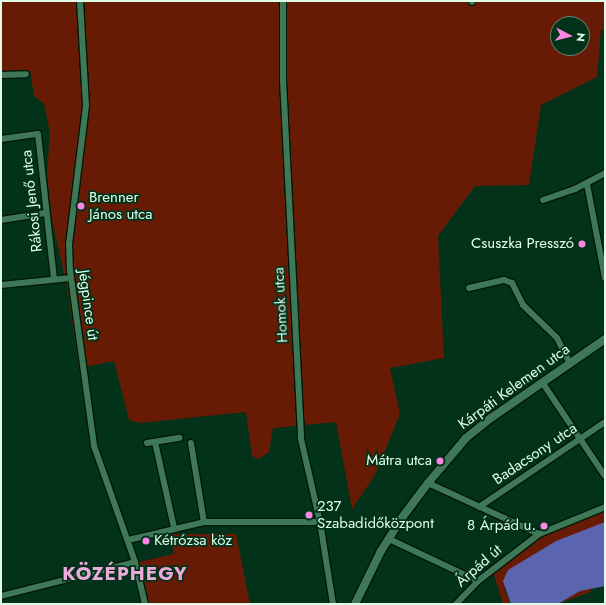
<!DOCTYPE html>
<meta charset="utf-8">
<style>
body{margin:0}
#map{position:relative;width:606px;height:605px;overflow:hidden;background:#03321b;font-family:Jost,sans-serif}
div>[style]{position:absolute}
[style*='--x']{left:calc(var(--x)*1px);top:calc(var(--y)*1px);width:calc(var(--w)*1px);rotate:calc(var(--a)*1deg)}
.green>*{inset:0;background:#671b05}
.water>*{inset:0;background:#5b65af}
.roads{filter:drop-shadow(1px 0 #001808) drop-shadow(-1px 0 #001808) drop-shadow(0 1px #001808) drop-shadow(0 -1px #001808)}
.minor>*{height:6px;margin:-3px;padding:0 3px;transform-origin:3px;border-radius:3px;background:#3e7856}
.tertiary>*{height:8px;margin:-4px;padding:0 4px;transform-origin:4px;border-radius:4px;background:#3e7856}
.dots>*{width:11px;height:11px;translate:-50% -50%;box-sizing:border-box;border:2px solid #03321b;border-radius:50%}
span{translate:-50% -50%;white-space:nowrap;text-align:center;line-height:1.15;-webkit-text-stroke:3.5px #03321b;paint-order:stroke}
.poi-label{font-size:15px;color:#dffde9}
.left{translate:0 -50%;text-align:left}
.right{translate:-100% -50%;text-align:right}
.street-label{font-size:15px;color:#dffde9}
.district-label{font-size:19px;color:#edabdc;font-weight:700;letter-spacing:1px}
.frame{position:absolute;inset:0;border:2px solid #dffde9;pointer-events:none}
.north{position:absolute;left:550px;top:16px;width:40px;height:40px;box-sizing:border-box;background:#03321b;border:1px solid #5b836d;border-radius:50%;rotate:97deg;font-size:11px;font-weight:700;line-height:16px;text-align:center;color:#dffde9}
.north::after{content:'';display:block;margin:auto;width:14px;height:18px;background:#fd86e2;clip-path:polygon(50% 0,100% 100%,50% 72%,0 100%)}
</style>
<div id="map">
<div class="green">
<i style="clip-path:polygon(evenodd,1px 1px,605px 1px,605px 30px,601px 30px,597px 77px,541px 105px,529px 185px,475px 186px,438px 236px,444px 358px,390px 368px,400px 414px,375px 475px,352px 509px,336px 422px,273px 428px,269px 452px,259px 459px,252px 456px,246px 412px,140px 423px,129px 420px,114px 361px,79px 368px,67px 287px,52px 219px,47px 175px,50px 132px,44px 104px,34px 96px,30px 70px,1px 72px,1px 1px,558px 24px,582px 24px,582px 48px,558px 48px,558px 24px)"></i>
<i style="clip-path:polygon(605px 509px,605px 522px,504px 588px,511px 604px,503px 604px,494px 575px,485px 580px,483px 578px,547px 534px)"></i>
<i style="clip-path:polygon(170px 534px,236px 534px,250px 604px,147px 604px,139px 562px,174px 554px)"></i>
<i style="clip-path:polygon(605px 586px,592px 588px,590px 592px,558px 604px,580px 591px,591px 587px)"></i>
</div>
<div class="water">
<i style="clip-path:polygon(605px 522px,605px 586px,580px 591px,558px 604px,511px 604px,503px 581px,508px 570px,556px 541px)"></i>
</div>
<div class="roads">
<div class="minor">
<i style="--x:80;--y:1;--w:105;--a:86.7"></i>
<i style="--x:86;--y:106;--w:139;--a:97"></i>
<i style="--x:69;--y:244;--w:26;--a:88"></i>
<i style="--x:70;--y:270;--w:178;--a:82.2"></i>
<i style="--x:94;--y:446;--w:123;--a:70.5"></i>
<i style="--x:135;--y:562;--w:43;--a:76.6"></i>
<i style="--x:283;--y:1;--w:79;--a:90"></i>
<i style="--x:283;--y:80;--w:359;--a:87.1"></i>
<i style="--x:301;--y:439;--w:85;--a:77.1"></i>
<i style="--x:320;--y:522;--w:83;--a:81"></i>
<i style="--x:472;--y:2;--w:1;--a:-90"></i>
<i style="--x:1;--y:75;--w:25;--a:-2"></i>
<i style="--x:1;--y:139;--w:37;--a:-8"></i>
<i style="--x:38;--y:134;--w:146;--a:83.7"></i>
<i style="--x:587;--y:184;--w:96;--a:79.2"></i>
<i style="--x:543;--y:200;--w:34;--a:-19"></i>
<i style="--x:575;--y:189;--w:34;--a:-28"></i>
<i style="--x:1;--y:220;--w:45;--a:-9"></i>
<i style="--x:1;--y:285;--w:70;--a:-5.7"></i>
<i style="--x:469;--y:288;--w:36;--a:-13"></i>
<i style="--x:504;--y:280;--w:9;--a:21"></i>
<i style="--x:512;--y:283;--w:25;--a:63"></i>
<i style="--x:523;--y:305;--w:47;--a:44.1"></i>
<i style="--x:557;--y:338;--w:29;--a:63"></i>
<i style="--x:542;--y:382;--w:113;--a:56.2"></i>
<i style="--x:155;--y:442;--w:88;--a:77.5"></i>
<i style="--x:147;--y:443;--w:33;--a:-9"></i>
<i style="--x:191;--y:443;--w:80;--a:80.7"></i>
<i style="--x:428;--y:483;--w:122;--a:24.7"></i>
<i style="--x:479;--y:507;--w:152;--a:-34"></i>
<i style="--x:389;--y:539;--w:98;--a:25.3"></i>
<i style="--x:128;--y:540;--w:78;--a:-13.3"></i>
<i style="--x:204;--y:522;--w:116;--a:0"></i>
<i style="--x:1;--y:596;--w:138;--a:-14.2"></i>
<i style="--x:456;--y:604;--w:32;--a:-46"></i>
<i style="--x:478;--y:581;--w:77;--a:-37.6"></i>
<i style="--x:539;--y:534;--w:71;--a:-22.2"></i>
</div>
<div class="tertiary">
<i style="--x:355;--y:604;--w:59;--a:-63.9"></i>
<i style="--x:381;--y:551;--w:38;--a:-58"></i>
<i style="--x:401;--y:519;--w:45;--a:-53.1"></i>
<i style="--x:428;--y:483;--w:59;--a:-49.8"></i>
<i style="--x:466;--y:438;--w:32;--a:-39"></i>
<i style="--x:491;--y:418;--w:139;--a:-34.7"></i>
</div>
</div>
<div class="dots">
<i style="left:81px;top:206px;background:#fd86e2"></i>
<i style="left:582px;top:244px;background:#fd86e2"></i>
<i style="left:440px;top:461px;background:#fd86e2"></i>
<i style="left:309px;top:515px;background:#fd86e2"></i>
<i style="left:544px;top:526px;background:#fd86e2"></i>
<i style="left:146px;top:541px;background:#fd86e2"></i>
</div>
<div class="poi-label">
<span class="left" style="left:89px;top:206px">Brenner<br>János utca</span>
<span class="right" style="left:574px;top:244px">Csuszka Presszó</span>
<span class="right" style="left:432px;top:461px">Mátra utca</span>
<span class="left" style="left:317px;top:515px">237<br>Szabadidőközpont</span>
<span class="right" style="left:536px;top:526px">8 Árpád u.</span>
<span class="left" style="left:154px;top:541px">Kétrózsa köz</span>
</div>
<div class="street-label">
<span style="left:32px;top:201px;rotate:-96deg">Rákosi Jenő utca</span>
<span style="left:88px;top:305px;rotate:82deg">Jégpince út</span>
<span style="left:281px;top:305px;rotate:-93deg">Homok utca</span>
<span style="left:514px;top:387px;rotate:-36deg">Kárpáti Kelemen utca</span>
<span style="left:535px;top:454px;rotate:-34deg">Badacsony utca</span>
<span style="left:479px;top:566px;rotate:-41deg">Árpád út</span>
</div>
<div class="district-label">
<span style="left:125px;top:574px">KÖZÉPHEGY</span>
</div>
<div class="frame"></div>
<div class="north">N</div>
</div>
